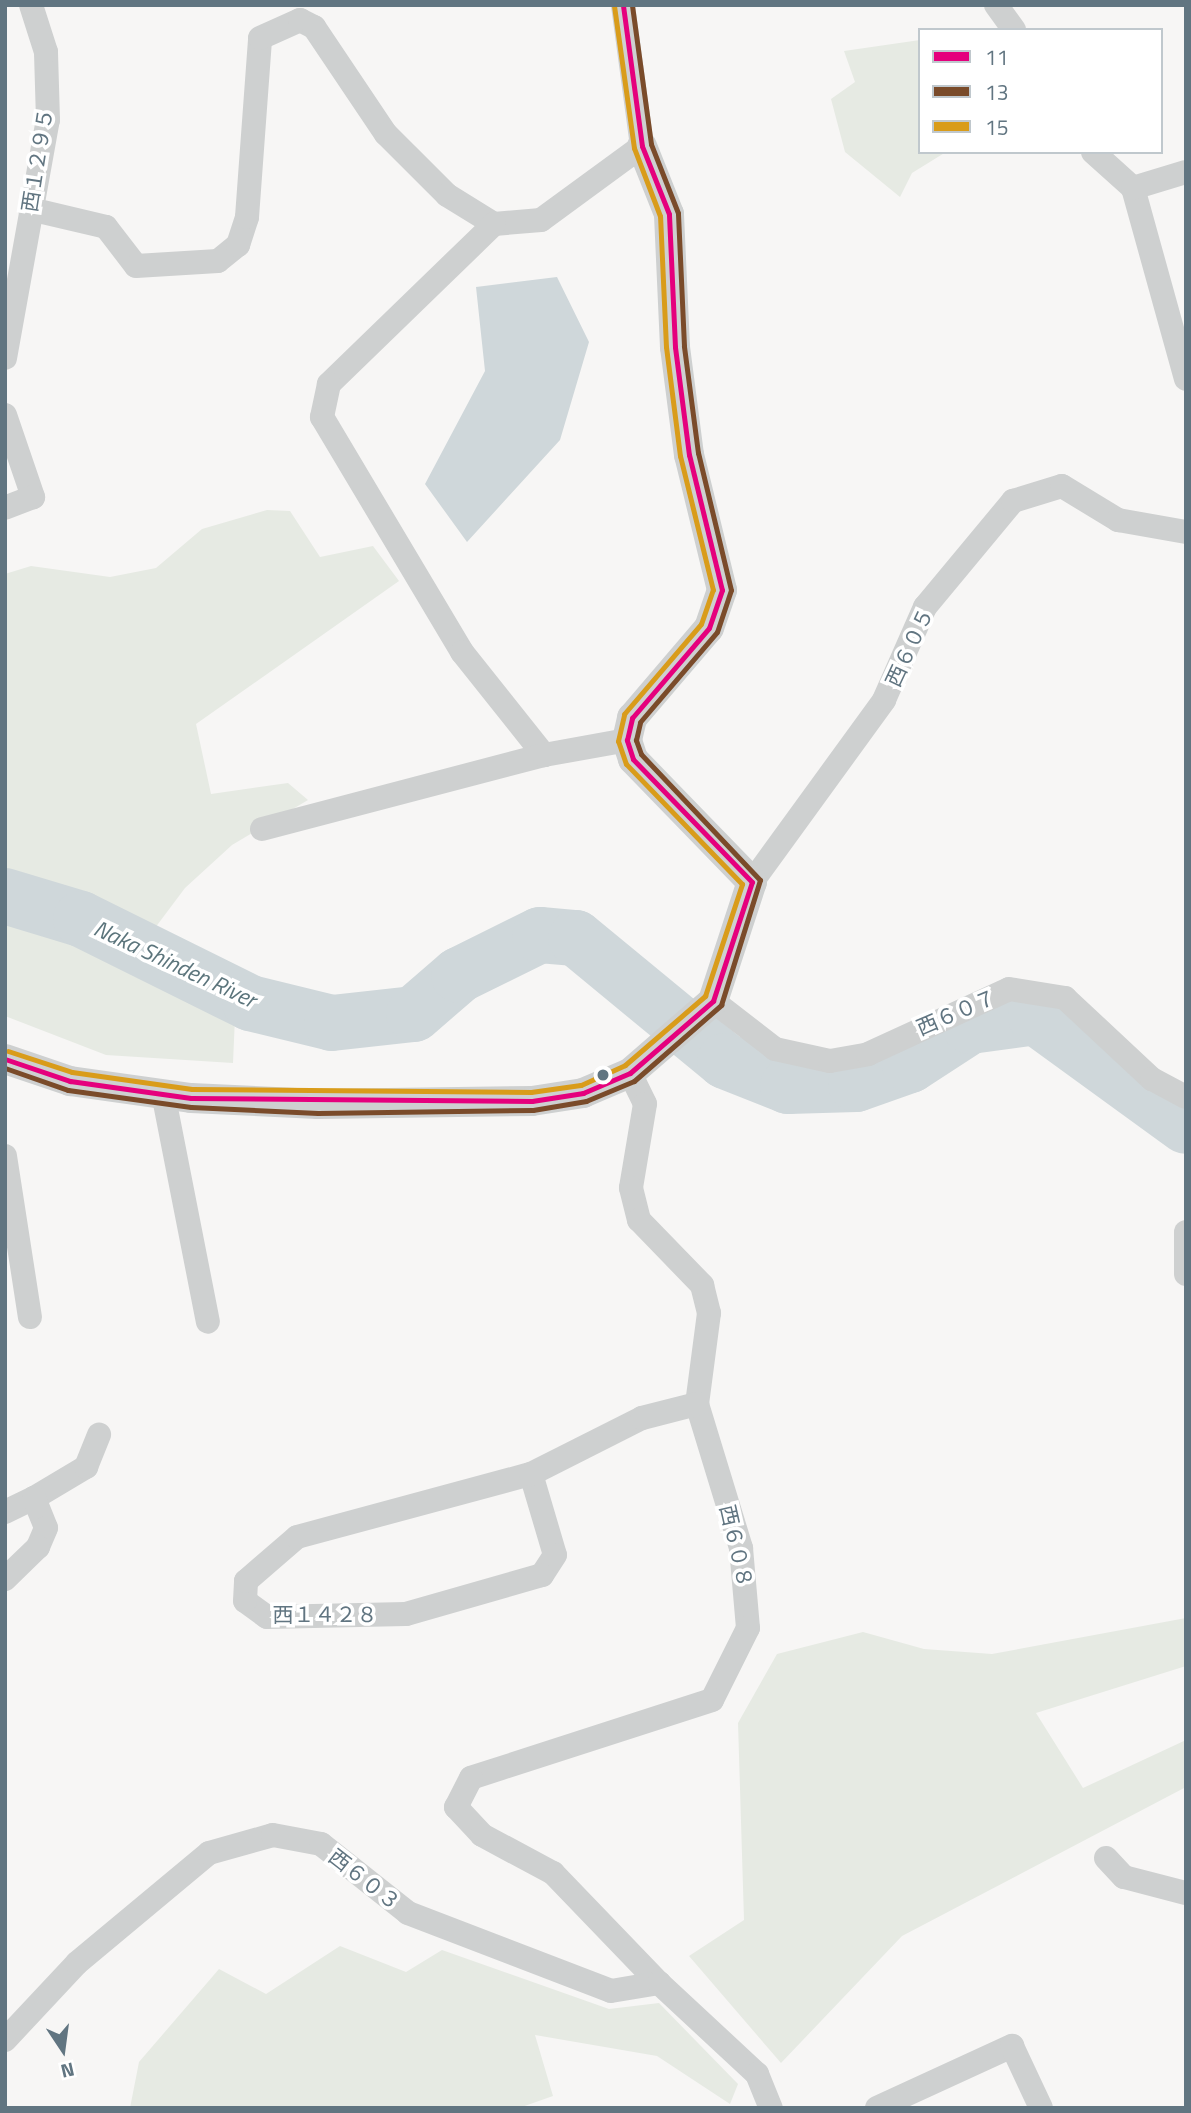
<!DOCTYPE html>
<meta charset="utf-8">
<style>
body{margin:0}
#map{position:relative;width:1191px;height:2113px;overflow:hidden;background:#f7f6f5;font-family:"Titillium Web","Noto Sans JP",sans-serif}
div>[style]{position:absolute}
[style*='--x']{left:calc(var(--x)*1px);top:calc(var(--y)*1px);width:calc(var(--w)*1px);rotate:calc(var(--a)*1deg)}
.green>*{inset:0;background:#e6eae3}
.water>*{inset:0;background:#cfd7da}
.river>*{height:56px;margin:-28px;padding:0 28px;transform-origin:28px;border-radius:28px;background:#cfd7da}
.minor>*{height:24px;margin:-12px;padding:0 12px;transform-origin:12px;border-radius:12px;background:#ced0d0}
.tertiary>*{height:30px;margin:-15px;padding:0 15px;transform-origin:15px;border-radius:15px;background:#ced0d0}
.bus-1>*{height:5px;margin:-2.5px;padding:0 2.5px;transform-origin:2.5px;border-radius:2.5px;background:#e5007d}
.bus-2>*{height:5px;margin:-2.5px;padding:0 2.5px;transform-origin:2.5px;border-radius:2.5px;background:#7a4b2a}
.bus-3>*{height:5px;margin:-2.5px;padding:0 2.5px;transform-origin:2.5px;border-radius:2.5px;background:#d99c1a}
.dots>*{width:19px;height:19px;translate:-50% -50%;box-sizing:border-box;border:4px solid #fff;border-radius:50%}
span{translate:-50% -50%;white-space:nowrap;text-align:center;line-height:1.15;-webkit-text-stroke:7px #fff;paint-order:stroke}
.street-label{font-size:21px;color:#617581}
.water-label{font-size:23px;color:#5c757c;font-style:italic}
.frame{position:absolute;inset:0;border:7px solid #617581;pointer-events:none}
.legend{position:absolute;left:918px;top:28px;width:245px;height:126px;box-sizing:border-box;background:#fff;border:2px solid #c0c8cd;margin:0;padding:9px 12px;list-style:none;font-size:21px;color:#617581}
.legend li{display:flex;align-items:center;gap:14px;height:35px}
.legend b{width:35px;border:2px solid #c0c8cd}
.north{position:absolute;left:28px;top:2015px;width:70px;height:70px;-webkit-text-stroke:5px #fff;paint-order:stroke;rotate:167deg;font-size:19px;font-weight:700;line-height:28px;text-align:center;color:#617581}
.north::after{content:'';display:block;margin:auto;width:24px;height:32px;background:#617581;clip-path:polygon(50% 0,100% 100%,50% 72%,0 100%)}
</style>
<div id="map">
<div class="green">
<i style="clip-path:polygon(920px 40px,920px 152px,946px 152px,912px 173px,900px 197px,845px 152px,831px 99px,855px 82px,844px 51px)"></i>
<i style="clip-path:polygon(267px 510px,290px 511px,320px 557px,373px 546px,399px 581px,196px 724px,211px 794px,288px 783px,308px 800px,232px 845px,185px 888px,143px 944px,235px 1017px,233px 1063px,106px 1055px,5px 1016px,5px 574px,31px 566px,110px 577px,156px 568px,202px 529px)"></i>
<i style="clip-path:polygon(1186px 1618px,1186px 1666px,1036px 1713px,1083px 1788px,1186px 1740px,1186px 1787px,902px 1936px,781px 2063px,689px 1956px,744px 1920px,738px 1723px,777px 1654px,863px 1632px,924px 1649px,992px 1654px)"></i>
<i style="clip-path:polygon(340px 1946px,406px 1972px,442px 1950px,609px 2009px,659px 2003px,738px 2084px,730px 2104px,657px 2056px,535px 2035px,553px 2096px,519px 2108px,130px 2108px,139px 2062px,219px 1969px,266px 1994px)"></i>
</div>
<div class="water">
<i style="clip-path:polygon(557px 277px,589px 342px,560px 440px,467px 542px,425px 484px,485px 371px,476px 287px)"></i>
</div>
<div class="river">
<i style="--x:5;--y:896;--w:79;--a:16.8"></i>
<i style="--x:81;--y:919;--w:189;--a:26.4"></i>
<i style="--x:250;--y:1003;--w:84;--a:13.7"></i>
<i style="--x:332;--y:1023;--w:82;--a:-6.3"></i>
<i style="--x:414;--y:1014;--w:60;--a:-40.9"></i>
<i style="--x:459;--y:975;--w:90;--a:-26.3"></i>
<i style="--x:540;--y:935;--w:36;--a:5"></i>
<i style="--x:576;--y:938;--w:193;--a:39.5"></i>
<i style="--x:725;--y:1061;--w:68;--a:21.6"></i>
<i style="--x:788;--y:1086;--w:68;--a:-1.7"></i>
<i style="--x:856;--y:1084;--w:57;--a:-19.4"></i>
<i style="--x:910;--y:1065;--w:72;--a:-33"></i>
<i style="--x:970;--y:1026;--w:67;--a:-7.8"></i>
<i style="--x:1036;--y:1017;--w:185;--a:36"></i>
</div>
<div class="minor">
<i style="--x:996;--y:5;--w:31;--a:54"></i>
<i style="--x:1093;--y:152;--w:54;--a:42"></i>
<i style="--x:1133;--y:188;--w:198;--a:74.5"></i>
<i style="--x:1133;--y:188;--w:55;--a:-16.8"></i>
<i style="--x:30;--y:209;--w:78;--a:13.3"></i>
<i style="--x:106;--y:227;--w:49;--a:52.4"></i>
<i style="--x:136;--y:266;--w:82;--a:-3.5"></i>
<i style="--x:218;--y:261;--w:26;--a:-39"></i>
<i style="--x:238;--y:245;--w:29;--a:-72"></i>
<i style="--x:247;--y:217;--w:179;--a:-85.8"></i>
<i style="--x:260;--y:38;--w:44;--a:-24.2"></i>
<i style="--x:300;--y:20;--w:16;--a:27"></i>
<i style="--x:314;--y:27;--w:129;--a:56.1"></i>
<i style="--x:386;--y:134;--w:86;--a:45"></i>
<i style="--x:447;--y:195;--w:55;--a:31.7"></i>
<i style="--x:494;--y:224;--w:47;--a:-4.9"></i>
<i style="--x:541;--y:220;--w:125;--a:-36.2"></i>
<i style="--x:642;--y:146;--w:142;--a:-97.7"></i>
<i style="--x:494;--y:224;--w:230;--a:135.9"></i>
<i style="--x:329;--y:384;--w:34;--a:102"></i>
<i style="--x:322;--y:417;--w:274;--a:59.2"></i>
<i style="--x:462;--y:652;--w:132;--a:51.5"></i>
<i style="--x:5;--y:358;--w:242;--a:-79.8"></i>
<i style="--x:48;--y:120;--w:68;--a:-91.7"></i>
<i style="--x:46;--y:52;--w:49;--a:-107.7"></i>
<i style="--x:5;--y:415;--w:87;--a:71.1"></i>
<i style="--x:33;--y:497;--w:30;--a:159"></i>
<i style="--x:262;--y:829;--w:292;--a:-14.7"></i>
<i style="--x:544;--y:755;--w:84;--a:-10.2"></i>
<i style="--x:752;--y:882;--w:225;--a:-54"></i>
<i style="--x:884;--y:700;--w:102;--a:-66.2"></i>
<i style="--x:925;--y:607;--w:138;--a:-50.3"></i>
<i style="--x:1013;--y:501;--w:51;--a:-17"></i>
<i style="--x:1062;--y:486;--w:66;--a:31.3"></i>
<i style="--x:1118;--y:520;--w:69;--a:10"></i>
<i style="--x:713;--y:1001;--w:78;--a:37.7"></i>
<i style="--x:775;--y:1049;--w:56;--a:12.3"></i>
<i style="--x:830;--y:1061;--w:39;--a:-10"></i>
<i style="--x:868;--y:1054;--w:155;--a:-24.7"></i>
<i style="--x:1009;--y:989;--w:57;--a:9.1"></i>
<i style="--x:1065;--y:998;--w:119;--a:43"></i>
<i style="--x:1152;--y:1079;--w:38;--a:28"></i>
<i style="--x:630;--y:1073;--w:34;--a:64"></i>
<i style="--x:645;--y:1104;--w:85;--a:99.5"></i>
<i style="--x:631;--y:1188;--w:33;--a:76"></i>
<i style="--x:639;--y:1220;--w:91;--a:45.9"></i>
<i style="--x:702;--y:1285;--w:29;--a:76"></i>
<i style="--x:709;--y:1313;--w:92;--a:97.5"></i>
<i style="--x:697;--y:1404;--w:151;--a:73"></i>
<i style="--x:741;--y:1548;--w:80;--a:85"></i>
<i style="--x:748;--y:1628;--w:80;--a:116.6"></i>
<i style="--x:712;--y:1700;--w:253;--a:162.1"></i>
<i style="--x:471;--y:1778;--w:33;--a:117"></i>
<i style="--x:456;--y:1807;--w:38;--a:47"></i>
<i style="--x:482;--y:1835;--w:81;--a:28.2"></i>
<i style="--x:553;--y:1873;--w:153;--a:46.1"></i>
<i style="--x:163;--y:1093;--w:233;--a:78.9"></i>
<i style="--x:5;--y:1156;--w:163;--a:81.2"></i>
<i style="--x:1186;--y:1232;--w:42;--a:90"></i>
<i style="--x:531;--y:1474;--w:84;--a:73.5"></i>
<i style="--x:555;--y:1555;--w:24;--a:123"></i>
<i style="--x:542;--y:1575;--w:141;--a:164"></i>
<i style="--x:406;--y:1614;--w:139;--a:178.8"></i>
<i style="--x:267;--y:1617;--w:27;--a:-144"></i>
<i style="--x:245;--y:1601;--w:20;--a:-87"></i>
<i style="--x:246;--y:1581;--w:67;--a:-40.8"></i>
<i style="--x:297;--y:1537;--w:242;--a:-15.1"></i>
<i style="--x:531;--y:1474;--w:124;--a:-26.8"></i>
<i style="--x:642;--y:1418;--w:57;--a:-14.3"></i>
<i style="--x:34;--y:1498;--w:61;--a:-30.8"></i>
<i style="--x:86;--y:1467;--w:35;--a:-68"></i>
<i style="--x:5;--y:1512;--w:32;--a:-26"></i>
<i style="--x:34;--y:1498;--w:32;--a:68"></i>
<i style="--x:46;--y:1528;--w:21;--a:113"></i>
<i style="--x:38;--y:1547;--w:46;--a:135.9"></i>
<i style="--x:1106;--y:1858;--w:26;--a:47"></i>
<i style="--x:1124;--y:1877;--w:64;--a:14.5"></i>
<i style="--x:5;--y:2040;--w:105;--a:-46.9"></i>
<i style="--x:77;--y:1963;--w:172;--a:-39.8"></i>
<i style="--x:209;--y:1853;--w:66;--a:-15.7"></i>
<i style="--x:273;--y:1835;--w:49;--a:10.6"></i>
<i style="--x:321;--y:1844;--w:111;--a:38.4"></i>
<i style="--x:408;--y:1913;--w:217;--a:21"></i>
<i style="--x:611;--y:1991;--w:49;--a:-9.5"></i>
<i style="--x:659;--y:1983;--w:134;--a:42.9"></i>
<i style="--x:757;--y:2074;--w:37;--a:68"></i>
<i style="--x:877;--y:2108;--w:149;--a:-24.7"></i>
<i style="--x:1012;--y:2046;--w:68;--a:64.9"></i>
</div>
<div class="tertiary">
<i style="--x:5;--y:1059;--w:69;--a:18.7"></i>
<i style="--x:70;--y:1081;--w:122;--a:8"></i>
<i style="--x:191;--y:1098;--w:127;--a:2.7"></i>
<i style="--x:318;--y:1104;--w:214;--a:-0.8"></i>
<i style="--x:532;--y:1101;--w:52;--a:-8.9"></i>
<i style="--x:583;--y:1093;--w:51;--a:-23.1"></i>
<i style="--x:630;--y:1073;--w:110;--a:-40.9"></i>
<i style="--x:713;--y:1001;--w:125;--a:-71.9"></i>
<i style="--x:752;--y:882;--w:171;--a:-134.1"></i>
<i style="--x:633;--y:759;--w:20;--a:-108"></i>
<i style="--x:627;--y:740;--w:23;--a:-77"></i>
<i style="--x:632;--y:718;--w:118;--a:-49.5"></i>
<i style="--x:709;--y:628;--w:40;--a:-71.1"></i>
<i style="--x:722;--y:590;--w:139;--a:-103.7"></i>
<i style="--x:689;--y:455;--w:109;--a:-97.4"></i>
<i style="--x:675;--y:347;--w:133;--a:-92.6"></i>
<i style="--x:669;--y:214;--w:73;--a:-111.7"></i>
</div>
<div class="bus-1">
<i style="--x:5;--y:1059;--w:69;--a:18.7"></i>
<i style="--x:70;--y:1081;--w:122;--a:8"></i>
<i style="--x:191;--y:1098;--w:341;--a:0.5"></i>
<i style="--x:532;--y:1101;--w:52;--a:-8.9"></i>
<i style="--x:583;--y:1093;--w:51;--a:-23.1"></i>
<i style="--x:630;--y:1073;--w:110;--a:-40.9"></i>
<i style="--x:713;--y:1001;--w:125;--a:-71.9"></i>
<i style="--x:752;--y:882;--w:171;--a:-134.1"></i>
<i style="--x:633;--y:759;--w:20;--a:-108"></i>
<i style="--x:627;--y:740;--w:23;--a:-77"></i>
<i style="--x:632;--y:718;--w:118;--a:-49.5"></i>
<i style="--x:709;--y:628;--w:40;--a:-71.1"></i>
<i style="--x:722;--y:590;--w:139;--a:-103.7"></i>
<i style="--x:689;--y:455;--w:109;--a:-97.4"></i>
<i style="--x:675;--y:347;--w:133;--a:-92.6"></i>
<i style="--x:669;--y:214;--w:73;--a:-111.7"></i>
<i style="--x:642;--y:146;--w:142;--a:-97.7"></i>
</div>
<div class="bus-2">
<i style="--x:5;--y:1068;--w:67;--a:19.2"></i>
<i style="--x:68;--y:1090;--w:124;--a:7.9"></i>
<i style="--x:191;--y:1107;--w:127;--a:2.7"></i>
<i style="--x:318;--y:1113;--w:215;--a:-0.8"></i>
<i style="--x:533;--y:1110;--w:54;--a:-9.6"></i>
<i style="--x:586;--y:1101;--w:52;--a:-22.6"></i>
<i style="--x:634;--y:1081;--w:116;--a:-41.1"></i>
<i style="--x:721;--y:1005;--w:131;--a:-72.7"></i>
<i style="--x:760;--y:880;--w:173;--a:-133.4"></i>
<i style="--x:641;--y:754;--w:15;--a:-110"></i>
<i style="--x:636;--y:740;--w:18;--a:-77"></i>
<i style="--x:640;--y:722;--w:118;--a:-49.5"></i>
<i style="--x:717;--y:632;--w:44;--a:-71.6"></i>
<i style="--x:731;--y:590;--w:141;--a:-103.5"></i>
<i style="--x:698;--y:453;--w:108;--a:-97.5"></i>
<i style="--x:684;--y:346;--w:133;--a:-92.6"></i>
<i style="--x:678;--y:213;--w:74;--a:-111.4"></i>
<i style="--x:651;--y:144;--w:140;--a:-97.8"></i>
</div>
<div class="bus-3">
<i style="--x:8;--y:1051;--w:67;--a:18.2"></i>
<i style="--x:72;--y:1072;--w:121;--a:8.1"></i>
<i style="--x:192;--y:1089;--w:339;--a:0.5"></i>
<i style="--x:531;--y:1092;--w:50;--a:-8"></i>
<i style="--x:581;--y:1085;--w:48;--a:-24.4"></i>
<i style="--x:625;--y:1065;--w:106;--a:-40.8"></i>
<i style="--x:705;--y:996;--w:118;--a:-71.7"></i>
<i style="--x:742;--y:884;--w:167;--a:-134"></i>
<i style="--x:626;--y:764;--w:24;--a:-109"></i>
<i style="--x:618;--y:741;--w:28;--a:-77"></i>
<i style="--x:624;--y:714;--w:118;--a:-49.5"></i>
<i style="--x:701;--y:624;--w:36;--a:-71"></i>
<i style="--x:713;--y:590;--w:138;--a:-103.8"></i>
<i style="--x:680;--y:456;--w:110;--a:-97.3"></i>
<i style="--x:666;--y:347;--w:131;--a:-92.6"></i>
<i style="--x:660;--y:216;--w:73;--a:-110.9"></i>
<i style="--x:634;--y:148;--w:143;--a:-98"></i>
</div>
<div class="dots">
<i style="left:603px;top:1075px;background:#617581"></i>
</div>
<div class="street-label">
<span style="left:37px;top:160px;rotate:-81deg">西１２９５</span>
<span style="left:909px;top:647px;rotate:-65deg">西６０５</span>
<span style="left:956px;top:1012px;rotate:-23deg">西６０７</span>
<span style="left:737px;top:1546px;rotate:77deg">西６０８</span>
<span style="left:325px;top:1614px">西１４２８</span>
<span style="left:365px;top:1879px;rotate:38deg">西６０３</span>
</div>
<div class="water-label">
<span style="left:175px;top:964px;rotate:25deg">Naka Shinden River</span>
</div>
<div class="frame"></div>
<ul class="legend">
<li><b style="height:9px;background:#e5007d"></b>11</li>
<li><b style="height:9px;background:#7a4b2a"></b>13</li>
<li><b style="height:9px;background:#d99c1a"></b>15</li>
</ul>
<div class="north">N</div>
</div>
